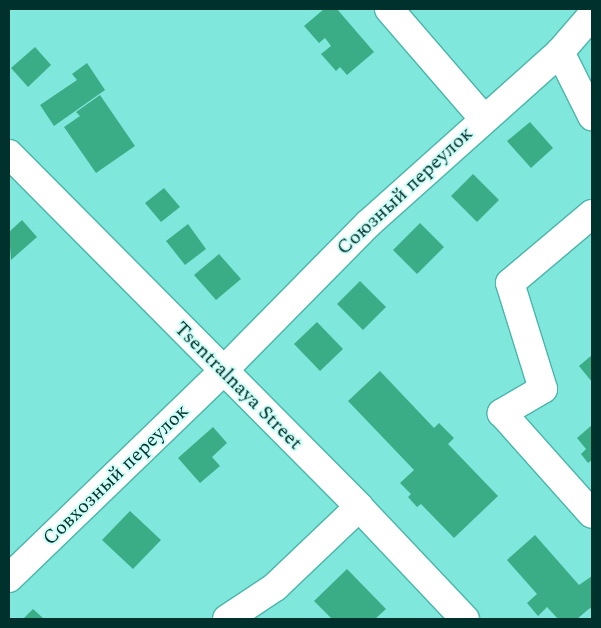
<!DOCTYPE html>
<meta charset="utf-8">
<style>
body{margin:0}
#map{position:relative;width:601px;height:628px;overflow:hidden;background:#80e7dc;font-family:Spectral,serif}
div>[style]{position:absolute}
[style*='--x']{left:calc(var(--x)*1px);top:calc(var(--y)*1px);width:calc(var(--w)*1px);rotate:calc(var(--a)*1deg)}
.building>*{inset:0;background:#3bad86}
.roads{filter:drop-shadow(1px 0 #4bb5aa) drop-shadow(-1px 0 #4bb5aa) drop-shadow(0 1px #4bb5aa) drop-shadow(0 -1px #4bb5aa)}
.minor>*{height:28px;margin:-14px;padding:0 14px;transform-origin:14px;border-radius:14px;background:#fff}
span{translate:-50% -50%;white-space:nowrap;text-align:center;line-height:1.15;-webkit-text-stroke:4px #cffef8;paint-order:stroke}
.street-label{font-size:20px;color:#00312d}
.frame{position:absolute;inset:0;border:10px solid #00312d;pointer-events:none}
</style>
<div id="map">
<div class="building">
<i style="clip-path:polygon(324px 9px,337px 9px,374px 52px,347px 75px,340px 67px,336px 71px,321px 54px,331px 46px,325px 38px,319px 43px,304px 26px)"></i>
<i style="clip-path:polygon(35px 47px,51px 65px,28px 87px,11px 68px)"></i>
<i style="clip-path:polygon(87px 63px,105px 90px,54px 126px,40px 105px,77px 80px,72px 74px)"></i>
<i style="clip-path:polygon(100px 95px,135px 146px,96px 173px,64px 127px,80px 116px,76px 112px)"></i>
<i style="clip-path:polygon(530px 122px,553px 148px,531px 168px,507px 141px)"></i>
<i style="clip-path:polygon(473px 174px,499px 200px,477px 222px,451px 196px)"></i>
<i style="clip-path:polygon(164px 188px,180px 207px,161px 222px,145px 203px)"></i>
<i style="clip-path:polygon(22px 220px,37px 237px,11px 260px,9px 232px)"></i>
<i style="clip-path:polygon(420px 223px,444px 247px,417px 274px,393px 250px)"></i>
<i style="clip-path:polygon(188px 224px,206px 249px,185px 265px,166px 241px)"></i>
<i style="clip-path:polygon(219px 254px,241px 279px,216px 300px,194px 275px)"></i>
<i style="clip-path:polygon(360px 281px,386px 307px,363px 330px,337px 304px)"></i>
<i style="clip-path:polygon(317px 322px,343px 349px,320px 371px,294px 344px)"></i>
<i style="clip-path:polygon(592px 355px,592px 382px,579px 366px)"></i>
<i style="clip-path:polygon(380px 371px,434px 428px,439px 423px,454px 438px,448px 444px,498px 496px,454px 538px,421px 504px,417px 507px,408px 497px,411px 494px,400px 483px,414px 470px,348px 401px)"></i>
<i style="clip-path:polygon(592px 425px,592px 460px,588px 463px,581px 454px,586px 449px,577px 438px)"></i>
<i style="clip-path:polygon(213px 427px,227px 443px,212px 457px,220px 466px,200px 483px,178px 458px)"></i>
<i style="clip-path:polygon(130px 511px,161px 540px,133px 569px,102px 540px)"></i>
<i style="clip-path:polygon(535px 535px,579px 585px,592px 576px,592px 610px,590px 608px,577px 619px,558px 619px,547px 607px,538px 616px,527px 603px,537px 594px,507px 560px)"></i>
<i style="clip-path:polygon(347px 569px,386px 609px,375px 619px,332px 619px,314px 601px)"></i>
<i style="clip-path:polygon(33px 609px,44px 619px,23px 619px)"></i>
</div>
<div class="roads">
<div class="minor">
<i style="--x:389;--y:9;--w:144;--a:49.2"></i>
<i style="--x:560;--y:52;--w:72;--a:63.4"></i>
<i style="--x:9;--y:154;--w:497;--a:45.2"></i>
<i style="--x:359;--y:507;--w:154;--a:46.6"></i>
<i style="--x:592;--y:214;--w:107;--a:139.9"></i>
<i style="--x:510;--y:283;--w:111;--a:72.7"></i>
<i style="--x:543;--y:389;--w:48;--a:149.7"></i>
<i style="--x:502;--y:413;--w:135;--a:48.3"></i>
<i style="--x:9;--y:578;--w:296;--a:-44"></i>
<i style="--x:222;--y:372;--w:209;--a:-45.4"></i>
<i style="--x:369;--y:223;--w:256;--a:-41.8"></i>
<i style="--x:560;--y:52;--w:49;--a:-49.1"></i>
<i style="--x:227;--y:619;--w:58;--a:-33.7"></i>
<i style="--x:275;--y:587;--w:116;--a:-43.6"></i>
</div>
</div>
<div class="street-label">
<span style="left:405px;top:191px;rotate:-43deg">Союзный переулок</span>
<span style="left:238px;top:386px;rotate:45deg">Tsentralnaya Street</span>
<span style="left:116px;top:475px;rotate:-44deg">Совхозный переулок</span>
</div>
<div class="frame"></div>
</div>
